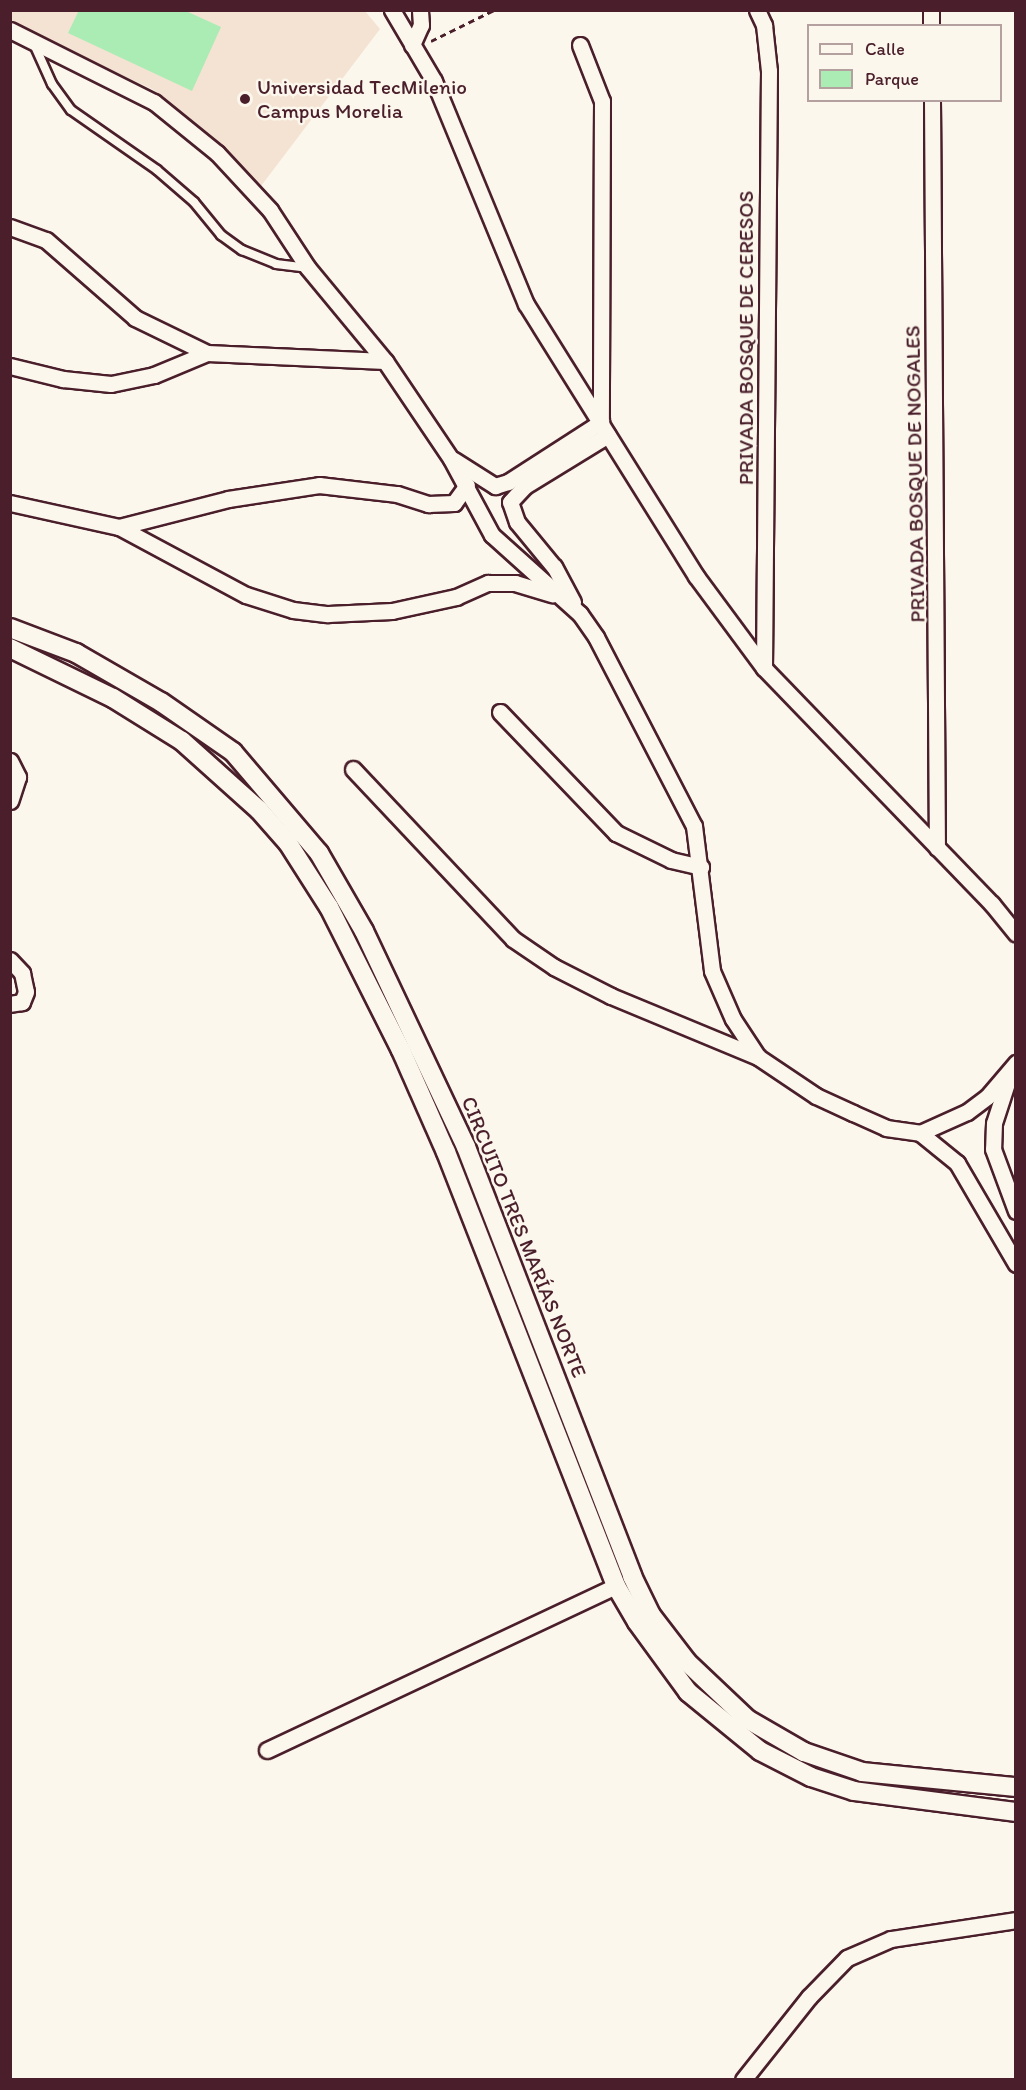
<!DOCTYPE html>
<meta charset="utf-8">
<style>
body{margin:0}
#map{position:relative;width:1026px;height:2090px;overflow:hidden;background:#fbf7ec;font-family:Itim,sans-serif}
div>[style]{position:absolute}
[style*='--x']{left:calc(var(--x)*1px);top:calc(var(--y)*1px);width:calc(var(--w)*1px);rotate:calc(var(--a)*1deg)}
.built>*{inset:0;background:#f4e3d2}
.green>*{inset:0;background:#abecb4}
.path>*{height:3px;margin-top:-1.5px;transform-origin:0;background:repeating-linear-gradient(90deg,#4a1f2b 0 6px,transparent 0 10.5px)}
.roads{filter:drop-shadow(2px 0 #4a1f2b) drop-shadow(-2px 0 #4a1f2b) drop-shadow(0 2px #4a1f2b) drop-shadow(0 -2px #4a1f2b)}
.service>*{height:8px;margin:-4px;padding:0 4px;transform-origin:4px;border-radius:4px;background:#fbf7ec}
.minor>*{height:15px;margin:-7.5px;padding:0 7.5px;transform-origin:7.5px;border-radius:7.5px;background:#fbf7ec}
.tertiary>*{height:18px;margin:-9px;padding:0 9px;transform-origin:9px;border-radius:9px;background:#fbf7ec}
.dots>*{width:16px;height:16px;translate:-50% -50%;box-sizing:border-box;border:3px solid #fbf7ec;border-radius:50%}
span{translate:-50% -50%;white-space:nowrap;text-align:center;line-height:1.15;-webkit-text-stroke:5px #fbf7ec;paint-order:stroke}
.poi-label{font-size:21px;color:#4a1f2b}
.left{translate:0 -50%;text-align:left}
.street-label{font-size:21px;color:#4a1f2b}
.frame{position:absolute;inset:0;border:12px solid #4a1f2b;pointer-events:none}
.legend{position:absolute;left:807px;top:24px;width:195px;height:78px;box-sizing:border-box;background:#fbf7ec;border:2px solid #b4a19f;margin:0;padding:8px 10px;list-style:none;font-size:18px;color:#4a1f2b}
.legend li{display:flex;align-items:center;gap:12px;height:30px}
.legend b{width:30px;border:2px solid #b4a19f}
</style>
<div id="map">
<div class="built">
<i style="clip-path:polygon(11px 10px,364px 10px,380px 29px,261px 186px,217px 140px,154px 90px,11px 23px)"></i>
</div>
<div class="green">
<i style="clip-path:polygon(79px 10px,186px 11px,221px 27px,192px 91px,68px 33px)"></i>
</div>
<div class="path">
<i style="--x:431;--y:41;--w:70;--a:-26.2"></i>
</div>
<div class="roads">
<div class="service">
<i style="--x:34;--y:44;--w:44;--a:65.8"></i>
<i style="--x:52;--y:84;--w:32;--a:54"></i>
<i style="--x:71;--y:110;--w:105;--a:34.9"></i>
<i style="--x:157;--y:170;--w:49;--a:40.9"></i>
<i style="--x:194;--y:202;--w:43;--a:50.7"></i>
<i style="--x:221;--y:235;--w:26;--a:36"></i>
<i style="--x:242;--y:250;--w:37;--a:22"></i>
<i style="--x:276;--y:264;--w:31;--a:7"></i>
</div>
<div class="minor">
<i style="--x:392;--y:10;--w:82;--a:59.4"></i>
<i style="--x:434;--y:81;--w:241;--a:67.6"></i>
<i style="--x:526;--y:304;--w:321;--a:58"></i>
<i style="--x:696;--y:576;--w:114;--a:53.5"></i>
<i style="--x:764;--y:668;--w:328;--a:46"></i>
<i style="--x:992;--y:904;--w:38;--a:51"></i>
<i style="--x:757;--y:10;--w:17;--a:65"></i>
<i style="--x:764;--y:25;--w:46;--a:83.8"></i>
<i style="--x:769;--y:71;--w:597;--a:90.48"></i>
<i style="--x:931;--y:10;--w:16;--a:90"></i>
<i style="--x:10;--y:30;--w:161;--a:26.6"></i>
<i style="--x:154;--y:102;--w:81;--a:39"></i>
<i style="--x:217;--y:153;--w:78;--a:47.1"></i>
<i style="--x:270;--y:210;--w:69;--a:56.8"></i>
<i style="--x:308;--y:268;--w:121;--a:50.4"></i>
<i style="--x:385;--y:361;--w:118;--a:56"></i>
<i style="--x:451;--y:459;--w:86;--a:61.7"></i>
<i style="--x:492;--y:535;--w:118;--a:41.9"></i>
<i style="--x:580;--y:614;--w:28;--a:55"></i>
<i style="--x:596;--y:637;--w:213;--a:62.6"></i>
<i style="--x:694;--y:826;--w:146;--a:82.9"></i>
<i style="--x:712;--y:971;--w:52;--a:66.4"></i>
<i style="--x:733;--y:1019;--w:45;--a:56.7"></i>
<i style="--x:758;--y:1057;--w:70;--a:33.9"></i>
<i style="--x:816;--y:1096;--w:41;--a:24.7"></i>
<i style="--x:853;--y:1113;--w:36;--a:24"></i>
<i style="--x:886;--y:1128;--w:34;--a:8"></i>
<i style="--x:920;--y:1133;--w:51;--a:-24.1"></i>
<i style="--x:967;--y:1112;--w:25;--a:-37"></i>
<i style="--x:987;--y:1097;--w:45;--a:-49.5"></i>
<i style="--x:412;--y:45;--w:22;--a:-66"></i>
<i style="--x:421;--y:25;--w:15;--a:-94"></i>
<i style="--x:580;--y:45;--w:60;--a:68.6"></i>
<i style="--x:602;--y:101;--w:321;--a:90.2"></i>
<i style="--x:932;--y:100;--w:748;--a:89.62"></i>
<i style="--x:10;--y:227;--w:38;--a:20"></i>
<i style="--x:46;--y:240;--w:118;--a:41.2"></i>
<i style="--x:135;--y:318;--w:80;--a:25.9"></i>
<i style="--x:207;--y:353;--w:178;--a:2.6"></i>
<i style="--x:10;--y:366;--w:55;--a:13.8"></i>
<i style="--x:63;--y:379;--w:48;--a:5.9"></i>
<i style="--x:111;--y:384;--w:44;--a:-11.8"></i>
<i style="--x:154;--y:375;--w:57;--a:-22.5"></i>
<i style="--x:454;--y:460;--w:49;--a:32.4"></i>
<i style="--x:495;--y:486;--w:14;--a:-17"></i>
<i style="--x:508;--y:482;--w:111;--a:-32.8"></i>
<i style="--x:10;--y:503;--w:112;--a:12.4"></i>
<i style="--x:119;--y:527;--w:144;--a:28.2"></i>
<i style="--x:246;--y:595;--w:49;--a:17.7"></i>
<i style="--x:293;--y:610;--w:35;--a:7"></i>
<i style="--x:328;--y:614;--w:64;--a:-2.7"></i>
<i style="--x:392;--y:611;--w:66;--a:-12.3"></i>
<i style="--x:456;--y:597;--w:35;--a:-24"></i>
<i style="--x:488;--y:583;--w:27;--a:0"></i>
<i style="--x:515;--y:583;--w:39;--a:17"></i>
<i style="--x:119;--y:527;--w:113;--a:-14.4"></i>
<i style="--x:228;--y:499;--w:92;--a:-8.7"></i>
<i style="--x:319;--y:485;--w:79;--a:6.6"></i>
<i style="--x:397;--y:494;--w:33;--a:18"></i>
<i style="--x:428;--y:504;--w:26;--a:-2"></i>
<i style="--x:454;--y:503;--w:22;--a:-54"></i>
<i style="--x:573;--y:602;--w:40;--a:-118"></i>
<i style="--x:554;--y:567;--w:58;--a:-129.4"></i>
<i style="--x:517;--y:522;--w:21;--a:-109"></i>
<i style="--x:510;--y:502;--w:22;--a:-47"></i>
<i style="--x:525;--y:486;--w:97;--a:-31.6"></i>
<i style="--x:500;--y:712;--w:168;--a:46.2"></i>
<i style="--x:616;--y:833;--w:61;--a:26.1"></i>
<i style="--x:671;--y:860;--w:31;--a:13"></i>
<i style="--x:10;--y:761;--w:18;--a:63"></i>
<i style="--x:18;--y:777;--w:25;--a:108"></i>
<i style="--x:353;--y:769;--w:233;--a:46.7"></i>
<i style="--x:513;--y:939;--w:50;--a:34.3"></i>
<i style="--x:554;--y:967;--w:64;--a:27"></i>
<i style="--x:611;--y:996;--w:159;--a:22.5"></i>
<i style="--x:10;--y:960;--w:18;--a:47"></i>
<i style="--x:22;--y:973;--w:19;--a:78"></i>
<i style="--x:26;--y:992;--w:11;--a:112"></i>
<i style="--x:22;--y:1002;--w:12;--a:171"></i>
<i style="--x:1008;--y:1080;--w:45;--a:108"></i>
<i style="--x:994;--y:1123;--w:26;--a:92"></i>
<i style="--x:993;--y:1149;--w:66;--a:69.6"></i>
<i style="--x:920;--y:1133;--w:48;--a:39"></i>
<i style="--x:957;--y:1163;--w:117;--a:59.7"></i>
<i style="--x:267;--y:1750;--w:386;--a:-25.2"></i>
<i style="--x:743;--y:2080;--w:106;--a:-51.5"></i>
<i style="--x:809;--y:1997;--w:54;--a:-45.7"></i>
<i style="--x:847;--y:1958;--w:48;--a:-23.4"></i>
<i style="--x:891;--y:1939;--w:126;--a:-8.6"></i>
</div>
<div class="tertiary">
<i style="--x:10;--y:628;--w:71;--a:20.7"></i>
<i style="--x:76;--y:653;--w:98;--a:30"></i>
<i style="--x:161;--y:702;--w:88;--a:34.8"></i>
<i style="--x:233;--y:752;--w:133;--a:49.6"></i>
<i style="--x:319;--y:853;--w:90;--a:60"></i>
<i style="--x:364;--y:931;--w:239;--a:64.7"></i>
<i style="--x:466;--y:1147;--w:460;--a:68.8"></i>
<i style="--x:632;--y:1576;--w:43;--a:64"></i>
<i style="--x:651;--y:1615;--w:59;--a:52.5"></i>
<i style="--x:687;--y:1662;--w:83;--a:43.5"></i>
<i style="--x:747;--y:1719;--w:66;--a:30.1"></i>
<i style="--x:804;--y:1752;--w:61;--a:19"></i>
<i style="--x:862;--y:1772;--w:155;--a:5.6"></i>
<i style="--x:10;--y:648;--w:114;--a:25.9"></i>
<i style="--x:113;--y:698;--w:81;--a:31.9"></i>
<i style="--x:182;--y:741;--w:103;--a:41.9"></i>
<i style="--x:259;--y:810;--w:44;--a:48.7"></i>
<i style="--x:288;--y:843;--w:76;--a:57.4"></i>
<i style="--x:329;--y:907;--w:160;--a:63.3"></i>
<i style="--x:401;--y:1050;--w:111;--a:66.2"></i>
<i style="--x:446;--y:1152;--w:466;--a:68.6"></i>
<i style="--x:616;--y:1586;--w:42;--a:59.7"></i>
<i style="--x:637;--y:1622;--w:87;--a:53.9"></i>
<i style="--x:688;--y:1692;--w:93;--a:39.3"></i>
<i style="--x:760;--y:1751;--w:57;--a:27"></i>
<i style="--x:811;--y:1777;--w:45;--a:18"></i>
<i style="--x:854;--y:1791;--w:163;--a:7.4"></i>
</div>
</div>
<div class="dots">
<i style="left:245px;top:99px;background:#4a1f2b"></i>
</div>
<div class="poi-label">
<span class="left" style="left:257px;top:99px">Universidad TecMilenio<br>Campus Morelia</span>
</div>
<div class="street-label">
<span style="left:746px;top:338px;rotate:-90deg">PRIVADA BOSQUE DE CERESOS</span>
<span style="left:915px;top:474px;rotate:-91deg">PRIVADA BOSQUE DE NOGALES</span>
<span style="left:524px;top:1237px;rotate:68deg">CIRCUITO TRES MARÍAS NORTE</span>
</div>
<div class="frame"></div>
<ul class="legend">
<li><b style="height:8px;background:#fbf7ec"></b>Calle</li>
<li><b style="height:16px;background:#abecb4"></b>Parque</li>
</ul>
</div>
